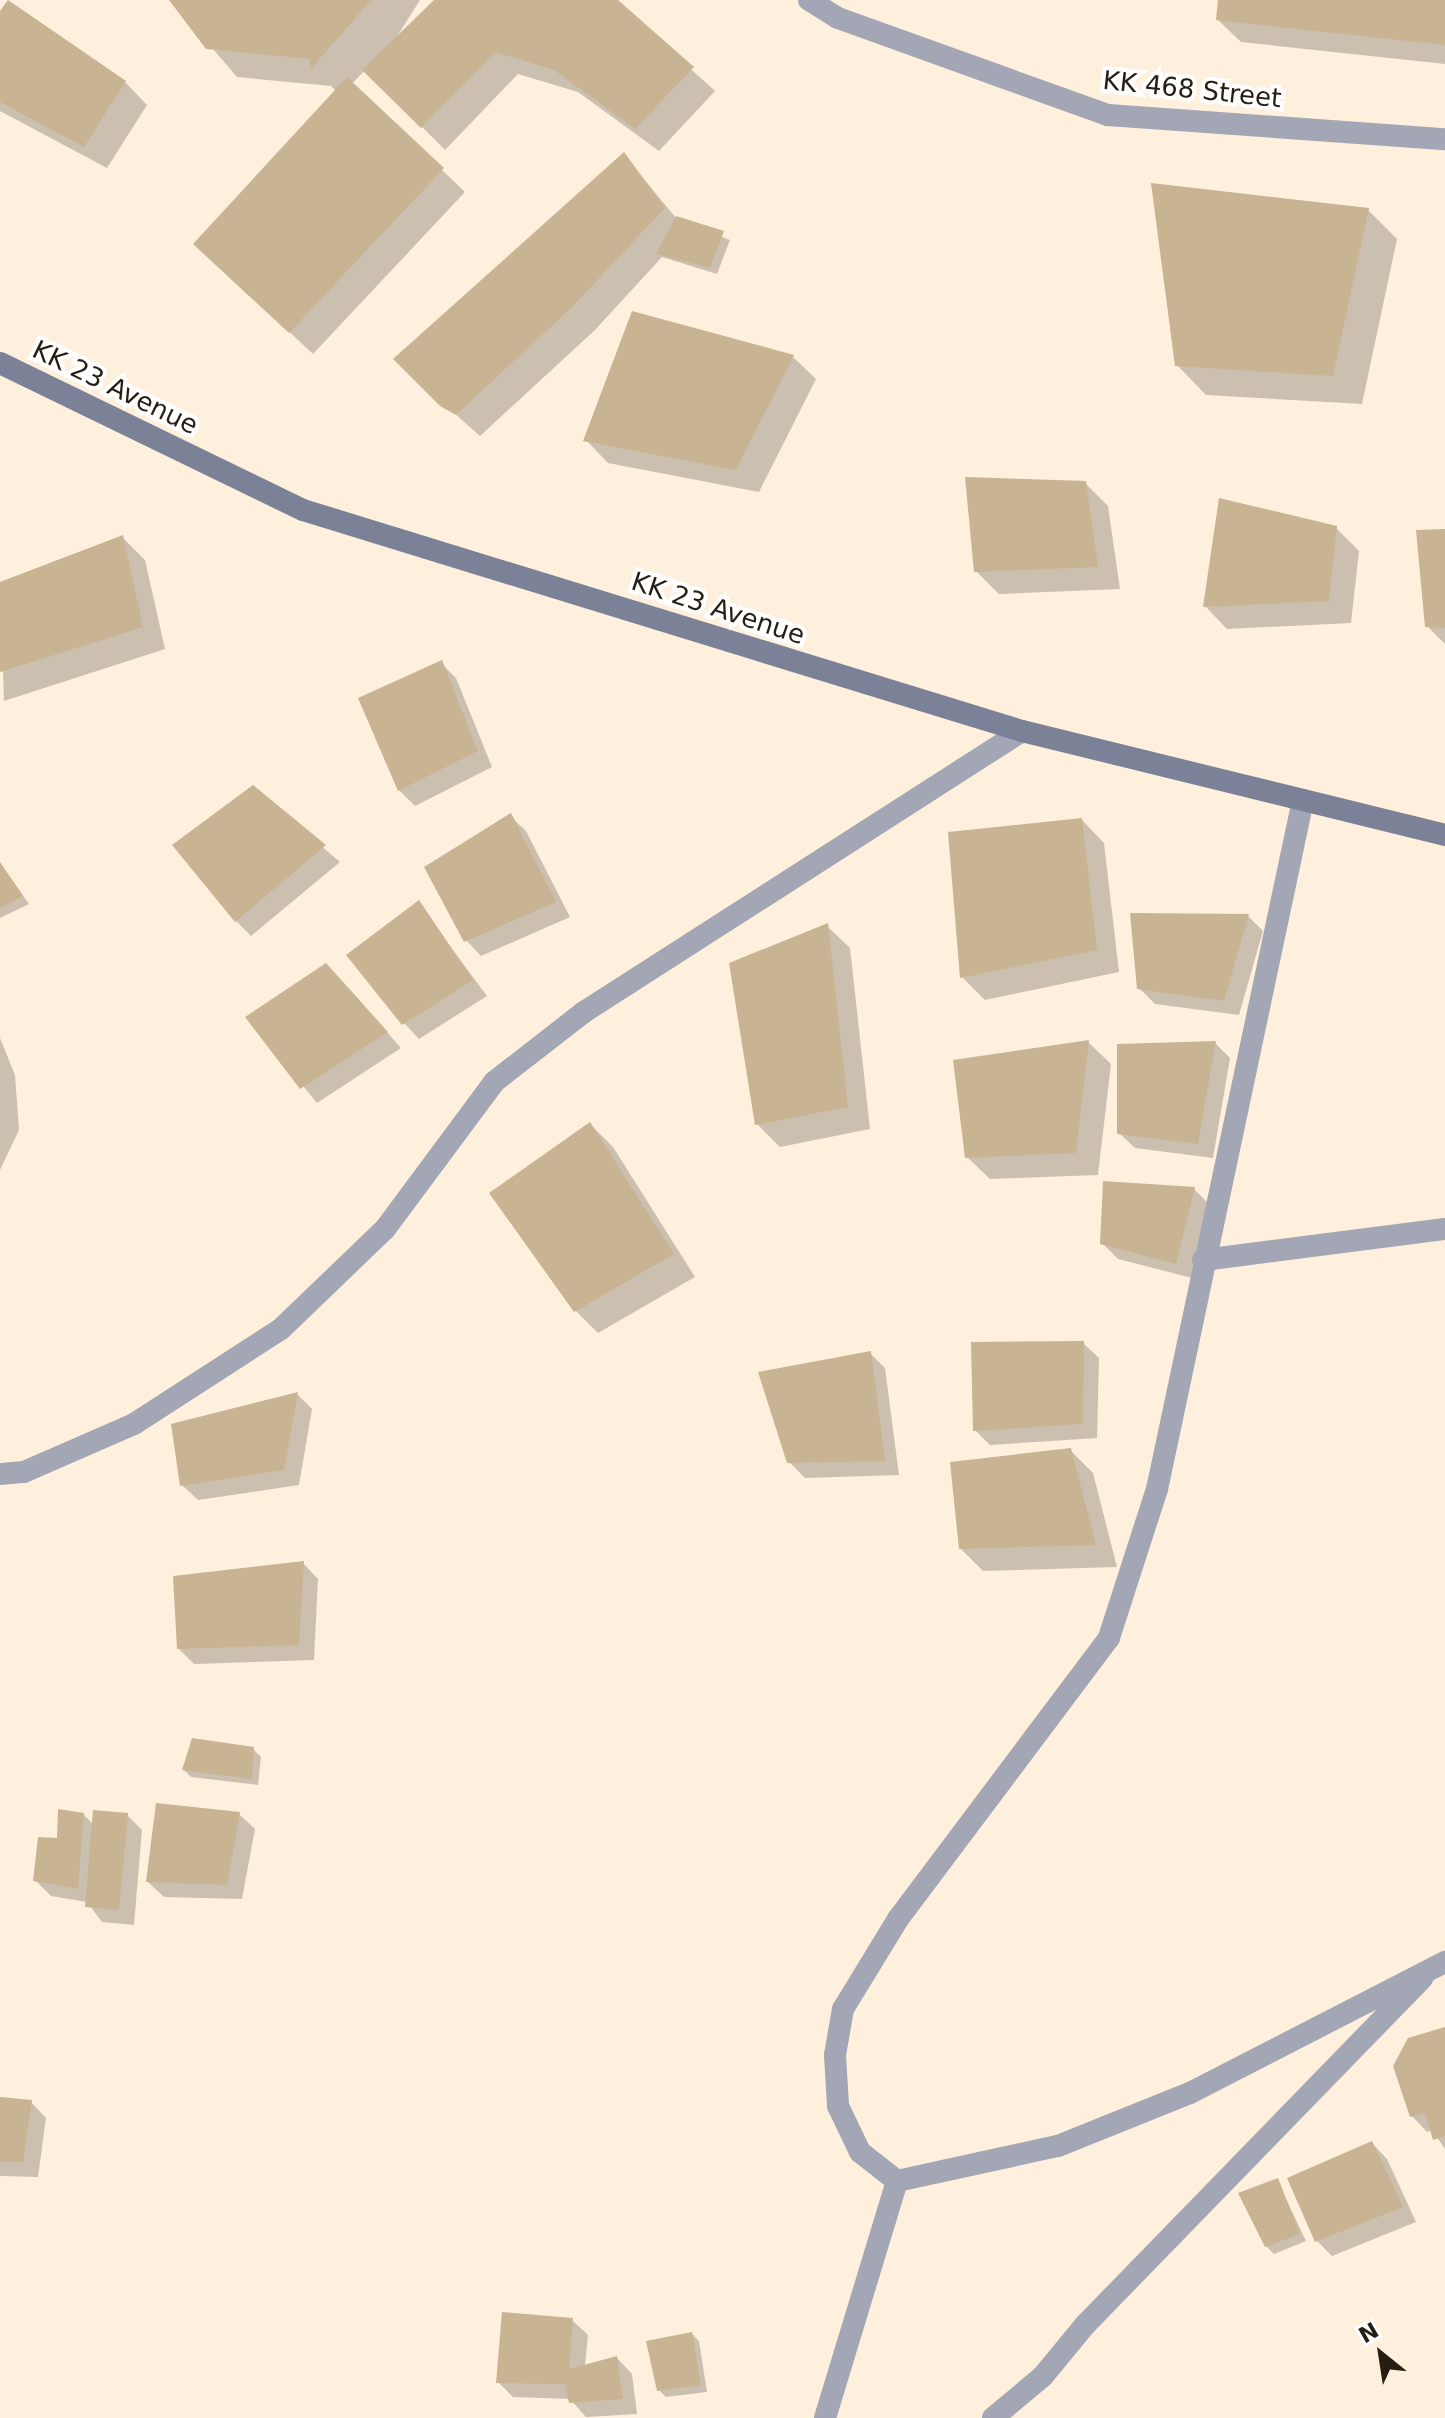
<!DOCTYPE html>
<style>
body{margin:0}
#map{position:relative;width:1445px;height:2418px;overflow:hidden;background:#fef0dd;font-family:"DejaVu Sans",sans-serif}
div>[style]{position:absolute}
[style*='--x']{left:calc(var(--x)*1px);top:calc(var(--y)*1px);width:calc(var(--w)*1px);rotate:calc(var(--a)*1deg)}
.shadow>*{inset:0;background:#0003}
.building>*{inset:0;background:#c8b393}
.minor>*{height:22px;margin:-11px;padding:0 11px;transform-origin:11px;border-radius:11px;background:#a2a6b5}
.secondary>*{height:22px;margin:-11px;padding:0 11px;transform-origin:11px;border-radius:11px;background:#7b8197}
span{translate:-50% -50%;white-space:nowrap;text-align:center;line-height:1.15;-webkit-text-stroke:8px #fff;paint-order:stroke}
.street-label{font-size:26px;color:#261e12}
.north{position:absolute;left:1341px;top:2314px;width:80px;height:80px;-webkit-text-stroke:6px #fff;paint-order:stroke;rotate:330deg;font-size:22px;font-weight:700;line-height:32px;text-align:center;color:#261e12}
.north::after{content:'';display:block;margin:auto;width:28px;height:36px;background:#261e12;clip-path:polygon(50% 0,100% 100%,50% 72%,0 100%)}
</style>
<div id="map">
<div class="shadow">
<i style="clip-path:polygon(171px 0,420px 0,393px 43px,437px 0,615px 0,715px 91px,659px 151px,578px 92px,518px 74px,445px 150px,365px 70px,352px 84px,465px 192px,313px 354px,219px 266px,336px 91px,331px 86px,237px 77px)"></i>
<i style="clip-path:polygon(1220px 0,1445px 0,1445px 64px,1241px 42px,1218px 20px)"></i>
<i style="clip-path:polygon(0 15px,125px 82px,147px 105px,107px 168px,0 111px)"></i>
<i style="clip-path:polygon(624px 155px,676px 218px,730px 240px,717px 274px,662px 257px,595px 330px,480px 436px,418px 381px)"></i>
<i style="clip-path:polygon(1368px 210px,1397px 239px,1362px 404px,1206px 395px,1177px 365px)"></i>
<i style="clip-path:polygon(793px 357px,816px 379px,759px 492px,608px 463px,586px 440px)"></i>
<i style="clip-path:polygon(1085px 483px,1108px 506px,1120px 589px,999px 594px,976px 571px)"></i>
<i style="clip-path:polygon(1336px 528px,1359px 551px,1351px 623px,1227px 629px,1205px 606px)"></i>
<i style="clip-path:polygon(1445px 531px,1445px 644px,1427px 626px)"></i>
<i style="clip-path:polygon(122px 537px,145px 560px,165px 649px,4px 701px,0 584px)"></i>
<i style="clip-path:polygon(441px 663px,456px 678px,492px 767px,415px 806px,399px 790px)"></i>
<i style="clip-path:polygon(253px 788px,340px 862px,251px 936px,236px 921px)"></i>
<i style="clip-path:polygon(510px 816px,526px 831px,570px 917px,481px 956px,466px 940px)"></i>
<i style="clip-path:polygon(1082px 820px,1104px 843px,1119px 972px,985px 1000px,962px 977px)"></i>
<i style="clip-path:polygon(0 863px,29px 904px,0 918px)"></i>
<i style="clip-path:polygon(418px 903px,487px 996px,419px 1039px,404px 1023px)"></i>
<i style="clip-path:polygon(1248px 916px,1263px 931px,1239px 1015px,1155px 1004px,1139px 988px)"></i>
<i style="clip-path:polygon(827px 926px,850px 948px,870px 1129px,780px 1147px,757px 1124px)"></i>
<i style="clip-path:polygon(342px 981px,401px 1048px,317px 1103px,247px 1017px)"></i>
<i style="clip-path:polygon(0 1038px,15px 1075px,19px 1130px,0 1170px)"></i>
<i style="clip-path:polygon(1088px 1042px,1111px 1064px,1098px 1175px,990px 1179px,967px 1157px)"></i>
<i style="clip-path:polygon(1215px 1043px,1230px 1058px,1213px 1158px,1135px 1148px,1119px 1133px)"></i>
<i style="clip-path:polygon(590px 1124px,613px 1147px,695px 1277px,598px 1333px,575px 1310px)"></i>
<i style="clip-path:polygon(1194px 1189px,1209px 1204px,1192px 1278px,1118px 1259px,1102px 1243px)"></i>
<i style="clip-path:polygon(1083px 1343px,1099px 1358px,1097px 1438px,990px 1445px,975px 1430px)"></i>
<i style="clip-path:polygon(870px 1353px,885px 1368px,899px 1475px,805px 1478px,789px 1462px)"></i>
<i style="clip-path:polygon(297px 1394px,312px 1409px,299px 1485px,198px 1500px,182px 1485px)"></i>
<i style="clip-path:polygon(1070px 1450px,1093px 1473px,1117px 1567px,983px 1571px,960px 1548px)"></i>
<i style="clip-path:polygon(303px 1563px,318px 1579px,314px 1660px,194px 1664px,179px 1649px)"></i>
<i style="clip-path:polygon(253px 1749px,261px 1757px,258px 1785px,191px 1777px,184px 1770px)"></i>
<i style="clip-path:polygon(83px 1814px,94px 1825px,127px 1815px,142px 1830px,134px 1925px,102px 1922px,87px 1902px,51px 1896px,36px 1881px,59px 1840px)"></i>
<i style="clip-path:polygon(239px 1814px,255px 1829px,242px 1899px,164px 1897px,148px 1882px)"></i>
<i style="clip-path:polygon(1445px 2030px,1445px 2149px,1432px 2130px,1427px 2132px,1412px 2116px)"></i>
<i style="clip-path:polygon(0 2099px,31px 2102px,46px 2118px,38px 2177px,0 2176px)"></i>
<i style="clip-path:polygon(1372px 2143px,1387px 2159px,1416px 2222px,1332px 2256px,1317px 2241px)"></i>
<i style="clip-path:polygon(1277px 2180px,1306px 2241px,1274px 2254px,1266px 2246px)"></i>
<i style="clip-path:polygon(572px 2320px,588px 2335px,585px 2366px,617px 2358px,632px 2374px,637px 2414px,586px 2417px,570px 2399px,513px 2397px,498px 2382px)"></i>
<i style="clip-path:polygon(692px 2334px,699px 2341px,707px 2392px,666px 2397px,659px 2390px)"></i>
</div>
<div class="building">
<i style="clip-path:polygon(8px 0,126px 81px,84px 147px,0 102px,0 11px)"></i>
<i style="clip-path:polygon(169px 0,371px 0,311px 69px,310px 59px,206px 49px)"></i>
<i style="clip-path:polygon(434px 0,618px 0,694px 67px,635px 129px,554px 70px,495px 52px,421px 128px,362px 70px)"></i>
<i style="clip-path:polygon(1218px 0,1445px 0,1445px 45px,1216px 20px)"></i>
<i style="clip-path:polygon(347px 77px,444px 168px,289px 333px,193px 244px)"></i>
<i style="clip-path:polygon(624px 152px,665px 208px,572px 307px,456px 415px,440px 406px,393px 359px)"></i>
<i style="clip-path:polygon(1151px 183px,1369px 208px,1333px 376px,1175px 366px)"></i>
<i style="clip-path:polygon(676px 216px,724px 231px,710px 268px,656px 254px)"></i>
<i style="clip-path:polygon(632px 311px,794px 355px,736px 470px,583px 441px)"></i>
<i style="clip-path:polygon(965px 477px,1086px 481px,1098px 567px,974px 572px)"></i>
<i style="clip-path:polygon(1219px 498px,1337px 526px,1329px 601px,1203px 607px)"></i>
<i style="clip-path:polygon(1445px 529px,1445px 628px,1425px 627px,1416px 530px)"></i>
<i style="clip-path:polygon(123px 535px,143px 627px,0 672px,0 582px)"></i>
<i style="clip-path:polygon(442px 660px,478px 751px,398px 791px,358px 698px)"></i>
<i style="clip-path:polygon(253px 785px,326px 845px,235px 922px,172px 845px)"></i>
<i style="clip-path:polygon(511px 813px,556px 902px,464px 942px,424px 867px)"></i>
<i style="clip-path:polygon(1082px 818px,1097px 950px,960px 978px,948px 832px)"></i>
<i style="clip-path:polygon(0 862px,23px 896px,0 908px)"></i>
<i style="clip-path:polygon(419px 900px,473px 980px,402px 1025px,346px 955px)"></i>
<i style="clip-path:polygon(1130px 913px,1249px 914px,1224px 1001px,1137px 989px)"></i>
<i style="clip-path:polygon(828px 923px,848px 1107px,755px 1125px,729px 963px)"></i>
<i style="clip-path:polygon(326px 963px,388px 1032px,300px 1089px,245px 1017px)"></i>
<i style="clip-path:polygon(1089px 1040px,1076px 1153px,965px 1158px,953px 1060px)"></i>
<i style="clip-path:polygon(1216px 1041px,1198px 1144px,1117px 1134px,1117px 1044px)"></i>
<i style="clip-path:polygon(590px 1122px,674px 1254px,574px 1312px,489px 1193px)"></i>
<i style="clip-path:polygon(1103px 1181px,1195px 1187px,1176px 1264px,1100px 1244px)"></i>
<i style="clip-path:polygon(1084px 1341px,1083px 1424px,973px 1431px,971px 1342px)"></i>
<i style="clip-path:polygon(871px 1351px,885px 1461px,787px 1463px,758px 1372px)"></i>
<i style="clip-path:polygon(298px 1392px,284px 1470px,180px 1486px,171px 1424px)"></i>
<i style="clip-path:polygon(1071px 1448px,1096px 1545px,959px 1549px,950px 1462px)"></i>
<i style="clip-path:polygon(304px 1561px,299px 1645px,177px 1649px,173px 1576px)"></i>
<i style="clip-path:polygon(192px 1738px,254px 1747px,252px 1779px,182px 1770px)"></i>
<i style="clip-path:polygon(156px 1803px,240px 1812px,227px 1885px,146px 1882px)"></i>
<i style="clip-path:polygon(58px 1809px,84px 1813px,78px 1889px,33px 1881px,38px 1837px,57px 1838px)"></i>
<i style="clip-path:polygon(93px 1810px,128px 1813px,119px 1910px,85px 1907px)"></i>
<i style="clip-path:polygon(1445px 2027px,1445px 2136px,1433px 2140px,1425px 2113px,1410px 2117px,1393px 2066px,1408px 2038px)"></i>
<i style="clip-path:polygon(0 2097px,32px 2100px,23px 2162px,0 2162px)"></i>
<i style="clip-path:polygon(1372px 2141px,1403px 2207px,1315px 2242px,1287px 2178px)"></i>
<i style="clip-path:polygon(1278px 2178px,1300px 2234px,1265px 2247px,1238px 2193px)"></i>
<i style="clip-path:polygon(502px 2312px,573px 2318px,569px 2369px,617px 2356px,623px 2399px,569px 2403px,565px 2384px,496px 2383px)"></i>
<i style="clip-path:polygon(692px 2332px,701px 2385px,657px 2391px,646px 2341px)"></i>
</div>
<div class="minor">
<i style="--x:809;--y:0;--w:34;--a:32"></i>
<i style="--x:838;--y:18;--w:287;--a:19.8"></i>
<i style="--x:1108;--y:115;--w:338;--a:4.1"></i>
<i style="--x:1303;--y:800;--w:704;--a:101.96"></i>
<i style="--x:1157;--y:1489;--w:157;--a:107.9"></i>
<i style="--x:1109;--y:1638;--w:351;--a:126.9"></i>
<i style="--x:898;--y:1919;--w:105;--a:121.4"></i>
<i style="--x:843;--y:2009;--w:47;--a:99.9"></i>
<i style="--x:835;--y:2055;--w:51;--a:86.6"></i>
<i style="--x:838;--y:2106;--w:51;--a:64.4"></i>
<i style="--x:860;--y:2152;--w:47;--a:38.1"></i>
<i style="--x:897;--y:2181;--w:165;--a:-12.3"></i>
<i style="--x:1058;--y:2146;--w:142;--a:-21.9"></i>
<i style="--x:1190;--y:2093;--w:287;--a:-27.2"></i>
<i style="--x:1203;--y:1260;--w:244;--a:-7.3"></i>
<i style="--x:0;--y:1474;--w:24;--a:-5"></i>
<i style="--x:24;--y:1472;--w:120;--a:-23.6"></i>
<i style="--x:134;--y:1424;--w:175;--a:-32.9"></i>
<i style="--x:281;--y:1329;--w:144;--a:-43.9"></i>
<i style="--x:385;--y:1229;--w:183;--a:-53.4"></i>
<i style="--x:494;--y:1082;--w:114;--a:-37.9"></i>
<i style="--x:584;--y:1012;--w:520;--a:-32.68"></i>
<i style="--x:825;--y:2418;--w:248;--a:-73.1"></i>
<i style="--x:993;--y:2418;--w:65;--a:-40"></i>
<i style="--x:1043;--y:2376;--w:66;--a:-50.5"></i>
<i style="--x:1085;--y:2325;--w:484;--a:-45.8"></i>
</div>
<div class="secondary">
<i style="--x:0;--y:363;--w:337;--a:25.9"></i>
<i style="--x:303;--y:510;--w:752;--a:17.09"></i>
<i style="--x:1022;--y:731;--w:436;--a:13.8"></i>
</div>
<div class="street-label">
<span style="left:1192px;top:90px;rotate:6deg">KK 468 Street</span>
<span style="left:115px;top:388px;rotate:26deg">KK 23 Avenue</span>
<span style="left:718px;top:609px;rotate:18deg">KK 23 Avenue</span>
</div>
<div class="north">N</div>
</div>
